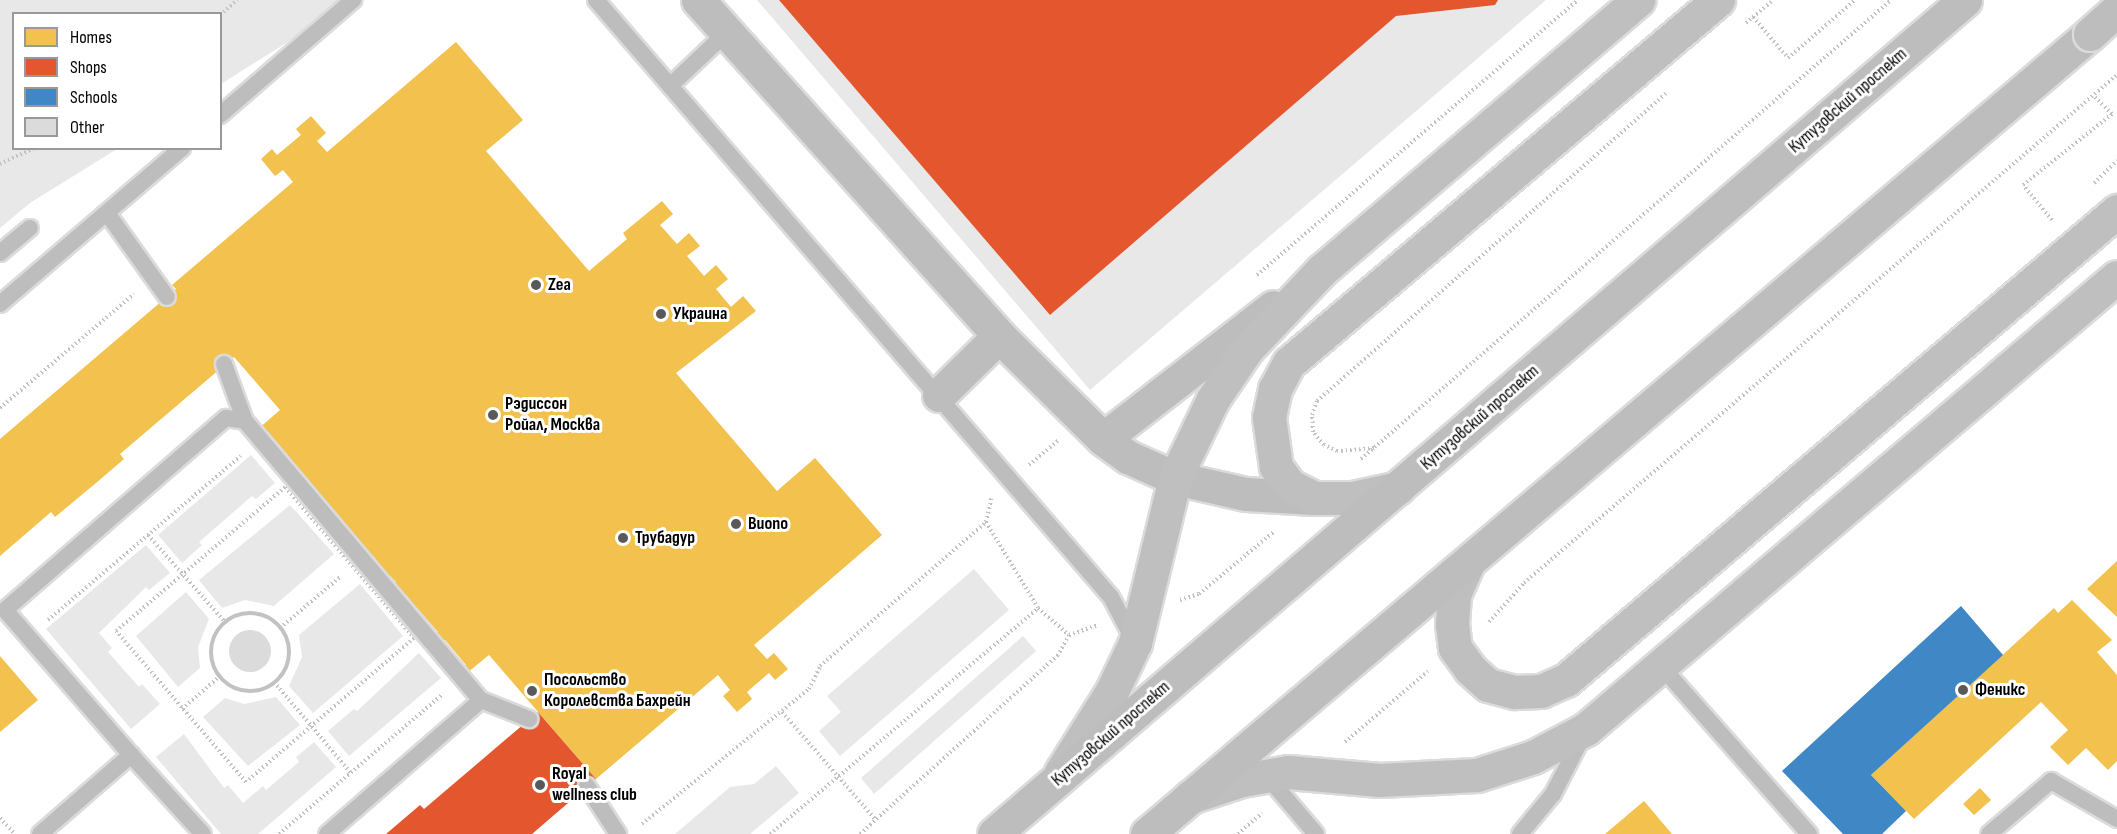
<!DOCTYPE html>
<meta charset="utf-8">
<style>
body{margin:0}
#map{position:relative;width:2117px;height:834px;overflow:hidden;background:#fff;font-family:"Sofia Sans Condensed",sans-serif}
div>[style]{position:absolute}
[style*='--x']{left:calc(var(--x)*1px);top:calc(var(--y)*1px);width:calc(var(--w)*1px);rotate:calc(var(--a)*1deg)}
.green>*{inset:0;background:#e8e8e8}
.homes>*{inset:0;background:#f2c14e}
.shops>*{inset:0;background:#e4572e}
.schools>*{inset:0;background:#3f88c5}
.building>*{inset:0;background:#dbdbdb}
.round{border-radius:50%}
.path>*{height:4px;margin-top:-2px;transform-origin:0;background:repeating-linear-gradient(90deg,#c2c2c2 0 1.5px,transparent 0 4.5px)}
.path>.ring{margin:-2px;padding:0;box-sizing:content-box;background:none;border:4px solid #c2c2c2;border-radius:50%}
.roads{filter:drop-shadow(2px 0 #dbdbdb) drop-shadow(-2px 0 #dbdbdb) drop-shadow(0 2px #dbdbdb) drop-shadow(0 -2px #dbdbdb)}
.lane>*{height:16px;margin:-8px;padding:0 8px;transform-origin:8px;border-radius:8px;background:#bdbdbd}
.street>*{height:33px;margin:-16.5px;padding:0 16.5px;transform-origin:16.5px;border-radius:16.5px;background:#bdbdbd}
.secondary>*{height:33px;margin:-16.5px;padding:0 16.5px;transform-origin:16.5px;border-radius:16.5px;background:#bfbfbf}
.primary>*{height:33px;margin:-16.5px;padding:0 16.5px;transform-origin:16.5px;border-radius:16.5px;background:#bdbdbd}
.bridges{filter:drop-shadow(2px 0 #dbdbdb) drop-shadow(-2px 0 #dbdbdb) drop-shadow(0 2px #dbdbdb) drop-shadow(0 -2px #dbdbdb)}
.primary-bridge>*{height:33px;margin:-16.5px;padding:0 16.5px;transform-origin:16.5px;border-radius:16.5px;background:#bdbdbd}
.dots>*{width:16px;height:16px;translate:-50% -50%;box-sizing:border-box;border:3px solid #fff;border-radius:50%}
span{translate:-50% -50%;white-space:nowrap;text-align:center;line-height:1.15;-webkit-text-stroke:6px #fff;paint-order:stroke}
.street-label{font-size:18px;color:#000}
.poi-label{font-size:18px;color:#000;font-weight:700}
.left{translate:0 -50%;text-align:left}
.legend{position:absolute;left:12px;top:12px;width:210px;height:138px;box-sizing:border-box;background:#fff;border:2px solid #999;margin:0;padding:8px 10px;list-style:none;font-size:18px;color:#000}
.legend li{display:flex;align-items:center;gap:12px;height:30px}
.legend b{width:30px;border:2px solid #999}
</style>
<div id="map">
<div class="green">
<i style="clip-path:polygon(0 0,355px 0,221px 84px,220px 14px,14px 14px,14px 148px,117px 149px,30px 203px,0 228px)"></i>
<i style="clip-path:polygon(757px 0,1546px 0,1090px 390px)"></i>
<i style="clip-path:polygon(251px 455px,275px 483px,256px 499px,252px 496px,199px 542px,202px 545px,182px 563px,158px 535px)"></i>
<i style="clip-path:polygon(290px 505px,334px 554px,274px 606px,245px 600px,222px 608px,199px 580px)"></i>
<i style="clip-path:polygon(146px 545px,170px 573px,149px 590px,146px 587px,99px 633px,112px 648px,108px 652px,139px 687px,142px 684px,160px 704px,131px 729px,46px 629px)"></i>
<i style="clip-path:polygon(974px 569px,1009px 610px,840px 756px,819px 731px,841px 712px,827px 696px)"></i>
<i style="clip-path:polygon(360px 584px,403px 636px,313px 713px,289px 686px,302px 657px,299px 635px)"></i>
<i style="clip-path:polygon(186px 592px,209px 619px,198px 647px,200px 668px,178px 687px,136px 636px)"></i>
<i style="clip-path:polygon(1023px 636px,1036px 651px,874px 794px,861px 778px)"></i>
<i style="clip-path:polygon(419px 653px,441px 678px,349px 756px,328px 731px,354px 709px,357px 711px)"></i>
<i style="clip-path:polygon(276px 697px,300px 725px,248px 766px,203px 717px,225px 698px,244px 704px)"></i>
<i style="clip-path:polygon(184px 734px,224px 788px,228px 785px,243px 803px,263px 786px,266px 790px,299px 762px,296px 757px,314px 742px,336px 767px,258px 834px,221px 834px,156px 757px)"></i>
<i style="clip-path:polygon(776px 766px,799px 793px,750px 834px,675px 834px,730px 787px,754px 784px)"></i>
</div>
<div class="homes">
<i style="clip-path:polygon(456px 42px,523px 120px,486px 151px,589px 271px,627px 239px,623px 233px,662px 201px,673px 214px,660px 225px,677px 244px,689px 233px,700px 246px,687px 256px,704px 276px,716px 265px,728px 279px,716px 289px,731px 307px,743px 296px,756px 311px,676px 373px,777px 491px,815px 458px,882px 535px,754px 645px,767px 659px,774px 653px,788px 669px,775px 680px,769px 673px,747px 692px,752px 699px,737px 712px,723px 696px,730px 690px,718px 675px,596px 779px,489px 655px,467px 673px,463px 668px,466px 665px,445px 640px,441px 643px,434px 636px,438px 632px,417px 608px,414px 611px,407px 604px,411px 601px,407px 596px,403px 599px,391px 585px,396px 582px,390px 576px,387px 579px,374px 565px,378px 562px,373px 556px,370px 560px,355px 535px,351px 538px,340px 525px,344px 522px,338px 516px,335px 519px,324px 506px,327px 503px,313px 493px,317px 490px,295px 464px,291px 468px,286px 462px,290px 458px,268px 432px,263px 435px,258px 429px,280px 410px,234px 357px,120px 454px,124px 459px,96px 483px,55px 517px,51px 512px,0 556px,0 439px,176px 289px,172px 285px,293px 182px,283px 170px,275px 176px,261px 159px,272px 149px,277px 155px,301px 135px,296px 129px,311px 116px,326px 133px,317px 141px,327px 152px)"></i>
<i style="clip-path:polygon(2117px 561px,2117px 617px,2087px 589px)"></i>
<i style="clip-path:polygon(2072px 600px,2112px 640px,2097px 652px,2117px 675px,2117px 761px,2108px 770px,2086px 748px,2068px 765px,2050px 747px,2068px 730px,2041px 702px,1914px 819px,1871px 775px,2054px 608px,2058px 613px)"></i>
<i style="clip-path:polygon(0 656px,38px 700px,0 732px)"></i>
<i style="clip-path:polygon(1980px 788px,1991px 800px,1974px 815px,1963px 804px)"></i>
<i style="clip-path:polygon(1644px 801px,1672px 834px,1605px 834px)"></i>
</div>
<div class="shops">
<i style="clip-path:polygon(779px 0,1498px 0,1495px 5px,1396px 16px,1050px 315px)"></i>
<i style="clip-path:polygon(538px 712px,596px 779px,532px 834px,386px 834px,420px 805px,424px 809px)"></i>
</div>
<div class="schools">
<i style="clip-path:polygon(1961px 606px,2003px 655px,1871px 775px,1906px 811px,1882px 834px,1843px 834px,1782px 771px)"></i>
</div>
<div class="building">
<i class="round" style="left:229px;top:630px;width:42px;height:42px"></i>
</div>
<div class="path">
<i style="--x:220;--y:15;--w:23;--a:-41"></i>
<i style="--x:1753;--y:17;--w:54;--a:49.5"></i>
<i style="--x:1788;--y:58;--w:89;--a:-40.9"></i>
<i style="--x:1746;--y:23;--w:35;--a:-40"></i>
<i style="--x:0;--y:164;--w:38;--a:-25"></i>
<i style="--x:2094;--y:183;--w:32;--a:-44"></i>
<i style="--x:2052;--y:220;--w:45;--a:-129.6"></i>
<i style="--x:2023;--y:185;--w:114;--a:-38.6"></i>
<i style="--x:2112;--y:114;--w:25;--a:-135"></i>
<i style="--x:1257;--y:275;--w:423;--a:-40.6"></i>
<i style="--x:0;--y:408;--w:176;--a:-40.4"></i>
<i style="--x:1374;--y:448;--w:37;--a:175"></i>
<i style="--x:1337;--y:451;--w:14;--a:-155"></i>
<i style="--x:1324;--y:445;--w:17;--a:-130"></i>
<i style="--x:1313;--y:432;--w:17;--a:-93"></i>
<i style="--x:1312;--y:415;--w:15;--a:-70"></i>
<i style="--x:1317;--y:401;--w:465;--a:-41.4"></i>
<i style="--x:1361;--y:459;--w:701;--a:-40.89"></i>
<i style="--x:1029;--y:465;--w:38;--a:-40"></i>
<i style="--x:285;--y:487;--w:199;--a:49.5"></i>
<i style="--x:414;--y:638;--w:221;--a:139.4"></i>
<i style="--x:246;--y:782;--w:199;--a:-130.7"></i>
<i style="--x:116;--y:631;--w:222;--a:-40.4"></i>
<i style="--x:986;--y:522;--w:26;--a:-77"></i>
<i style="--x:148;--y:535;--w:116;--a:48.5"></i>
<i style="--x:1180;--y:600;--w:20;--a:-18"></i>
<i style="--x:1199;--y:594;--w:99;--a:-39.7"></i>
<i class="ring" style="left:211px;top:613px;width:74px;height:74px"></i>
<i style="--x:48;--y:620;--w:253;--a:-40.4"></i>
<i style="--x:1489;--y:622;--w:52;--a:-48.1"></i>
<i style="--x:1524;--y:583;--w:781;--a:-40.59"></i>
<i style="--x:280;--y:628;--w:80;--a:-40.4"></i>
<i style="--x:1069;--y:635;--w:31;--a:-19"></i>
<i style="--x:274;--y:682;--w:119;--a:49.8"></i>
<i style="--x:182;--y:709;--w:50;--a:-41"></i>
<i style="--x:782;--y:712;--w:143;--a:49"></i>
<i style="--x:1345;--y:742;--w:109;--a:-40.5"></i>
<i style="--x:0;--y:818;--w:21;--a:47"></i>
<i style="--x:642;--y:824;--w:215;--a:-39"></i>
<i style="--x:809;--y:689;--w:25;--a:-64"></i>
<i style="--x:820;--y:666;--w:220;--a:-40.9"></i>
<i style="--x:986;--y:522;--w:100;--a:58.8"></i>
<i style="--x:1038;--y:608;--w:41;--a:41.1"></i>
<i style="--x:1069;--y:635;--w:23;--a:119"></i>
<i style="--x:1058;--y:655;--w:267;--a:137.9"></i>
<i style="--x:279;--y:834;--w:216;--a:-40.5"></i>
<i style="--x:770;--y:834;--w:351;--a:-40.1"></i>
<i style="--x:1238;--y:834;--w:32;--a:-41"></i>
</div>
<div class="roads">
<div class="lane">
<i style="--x:596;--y:0;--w:788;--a:49.22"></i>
<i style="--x:1111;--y:597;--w:47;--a:62.4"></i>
<i style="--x:670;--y:86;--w:77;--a:-43.4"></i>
<i style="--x:220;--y:115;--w:176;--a:-40.8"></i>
<i style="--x:107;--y:213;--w:103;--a:54.5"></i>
<i style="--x:0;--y:253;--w:39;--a:-40"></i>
<i style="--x:0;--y:304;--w:240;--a:-40.6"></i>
<i style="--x:224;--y:364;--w:61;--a:69.8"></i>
<i style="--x:1661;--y:666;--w:224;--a:48.6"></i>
<i style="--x:131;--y:755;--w:192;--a:-131"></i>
<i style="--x:5;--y:610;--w:293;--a:-41"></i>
<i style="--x:226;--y:418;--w:19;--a:9"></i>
<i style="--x:245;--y:421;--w:365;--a:49.8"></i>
<i style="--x:1266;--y:775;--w:77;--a:49.7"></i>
<i style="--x:587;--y:786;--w:57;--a:57.1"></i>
<i style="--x:40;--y:834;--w:121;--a:-41"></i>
<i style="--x:131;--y:755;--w:107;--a:47.7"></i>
<i style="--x:327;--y:834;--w:204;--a:-41"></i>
<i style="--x:481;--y:700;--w:52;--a:21.6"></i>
<i style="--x:1520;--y:834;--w:52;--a:-50.5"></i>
<i style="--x:1553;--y:794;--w:68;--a:-62.7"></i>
<i style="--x:1989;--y:834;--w:82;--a:-40.5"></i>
<i style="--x:2051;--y:781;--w:76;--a:29.9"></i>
</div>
<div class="street">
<i style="--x:698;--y:0;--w:451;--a:48.1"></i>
<i style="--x:999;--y:336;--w:146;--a:44.7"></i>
<i style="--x:1103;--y:439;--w:31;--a:36"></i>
<i style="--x:1128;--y:457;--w:51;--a:24.1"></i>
<i style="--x:1175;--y:478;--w:73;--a:12.7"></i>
<i style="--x:1246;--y:494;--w:68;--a:3.4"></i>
<i style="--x:939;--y:395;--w:84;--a:-44.5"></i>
<i style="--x:1103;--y:439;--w:215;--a:-37.8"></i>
</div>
<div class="secondary">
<i style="--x:1398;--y:488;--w:46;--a:167.5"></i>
<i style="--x:1353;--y:498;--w:39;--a:180"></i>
<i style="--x:1314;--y:498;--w:27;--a:-153"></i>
<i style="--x:1290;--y:486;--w:24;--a:-126"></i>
<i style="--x:1276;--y:467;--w:50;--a:-98"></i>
<i style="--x:1269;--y:417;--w:29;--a:-78"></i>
<i style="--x:1275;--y:389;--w:30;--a:-62"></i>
<i style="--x:1289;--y:363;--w:562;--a:-40.24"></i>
<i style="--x:1468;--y:563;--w:35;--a:114"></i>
<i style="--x:1454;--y:595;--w:29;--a:94"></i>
<i style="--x:1452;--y:624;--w:24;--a:83"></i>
<i style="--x:1455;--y:648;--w:26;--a:54"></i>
<i style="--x:1470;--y:669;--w:24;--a:42"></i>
<i style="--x:1488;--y:685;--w:28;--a:15"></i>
<i style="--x:1515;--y:692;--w:26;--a:-2"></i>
<i style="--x:1541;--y:691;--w:27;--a:-24"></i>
<i style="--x:1566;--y:680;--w:724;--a:-40.4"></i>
<i style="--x:1061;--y:772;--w:96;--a:-57.8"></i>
<i style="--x:1112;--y:691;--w:53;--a:-64.4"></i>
<i style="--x:1135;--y:643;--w:170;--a:-76.4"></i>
<i style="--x:1175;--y:478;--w:88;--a:-64.3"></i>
<i style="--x:1213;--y:399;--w:60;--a:-55.8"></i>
<i style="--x:1247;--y:349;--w:109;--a:-46.5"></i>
<i style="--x:1322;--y:270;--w:416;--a:-40.5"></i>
<i style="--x:1190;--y:797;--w:55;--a:-18.1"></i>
<i style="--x:1242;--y:780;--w:47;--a:-9.9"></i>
<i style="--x:1288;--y:772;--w:92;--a:5"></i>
<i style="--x:1380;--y:780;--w:97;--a:-3"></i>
<i style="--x:1477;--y:775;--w:59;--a:-17.8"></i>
<i style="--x:1533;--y:757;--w:60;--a:-27.8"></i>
<i style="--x:1586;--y:729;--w:697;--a:-40.41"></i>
</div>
<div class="primary">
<i style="--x:994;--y:834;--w:1280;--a:-40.66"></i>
<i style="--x:1147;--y:834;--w:1237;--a:-40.31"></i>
</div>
</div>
<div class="bridges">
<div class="primary-bridge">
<i style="--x:2090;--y:34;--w:36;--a:-42"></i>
</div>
</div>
<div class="dots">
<i style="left:536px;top:285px;background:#595959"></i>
<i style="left:661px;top:314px;background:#595959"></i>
<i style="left:493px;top:415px;background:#595959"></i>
<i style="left:736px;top:524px;background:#595959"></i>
<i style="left:623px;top:538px;background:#595959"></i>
<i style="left:1963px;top:690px;background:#595959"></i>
<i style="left:532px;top:691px;background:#595959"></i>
<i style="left:540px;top:785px;background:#595959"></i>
</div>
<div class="street-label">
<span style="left:1848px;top:101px;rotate:-41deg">Кутузовский проспект</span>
<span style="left:1480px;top:418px;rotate:-41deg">Кутузовский проспект</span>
<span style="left:1111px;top:734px;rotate:-41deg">Кутузовский проспект</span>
</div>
<div class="poi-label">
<span class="left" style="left:548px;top:285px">Zea</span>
<span class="left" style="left:673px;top:314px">Украина</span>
<span class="left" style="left:505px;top:415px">Рэдиссон<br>Ройал, Москва</span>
<span class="left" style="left:748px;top:524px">Buono</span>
<span class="left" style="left:635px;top:538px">Трубадур</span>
<span class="left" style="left:544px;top:691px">Посольство<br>Королевства Бахрейн</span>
<span class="left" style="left:1975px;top:690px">Феникс</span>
<span class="left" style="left:552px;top:785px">Royal<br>wellness club</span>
</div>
<ul class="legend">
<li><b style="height:16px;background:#f2c14e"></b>Homes</li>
<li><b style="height:16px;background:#e4572e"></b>Shops</li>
<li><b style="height:16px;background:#3f88c5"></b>Schools</li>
<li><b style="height:16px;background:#dbdbdb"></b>Other</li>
</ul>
</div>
